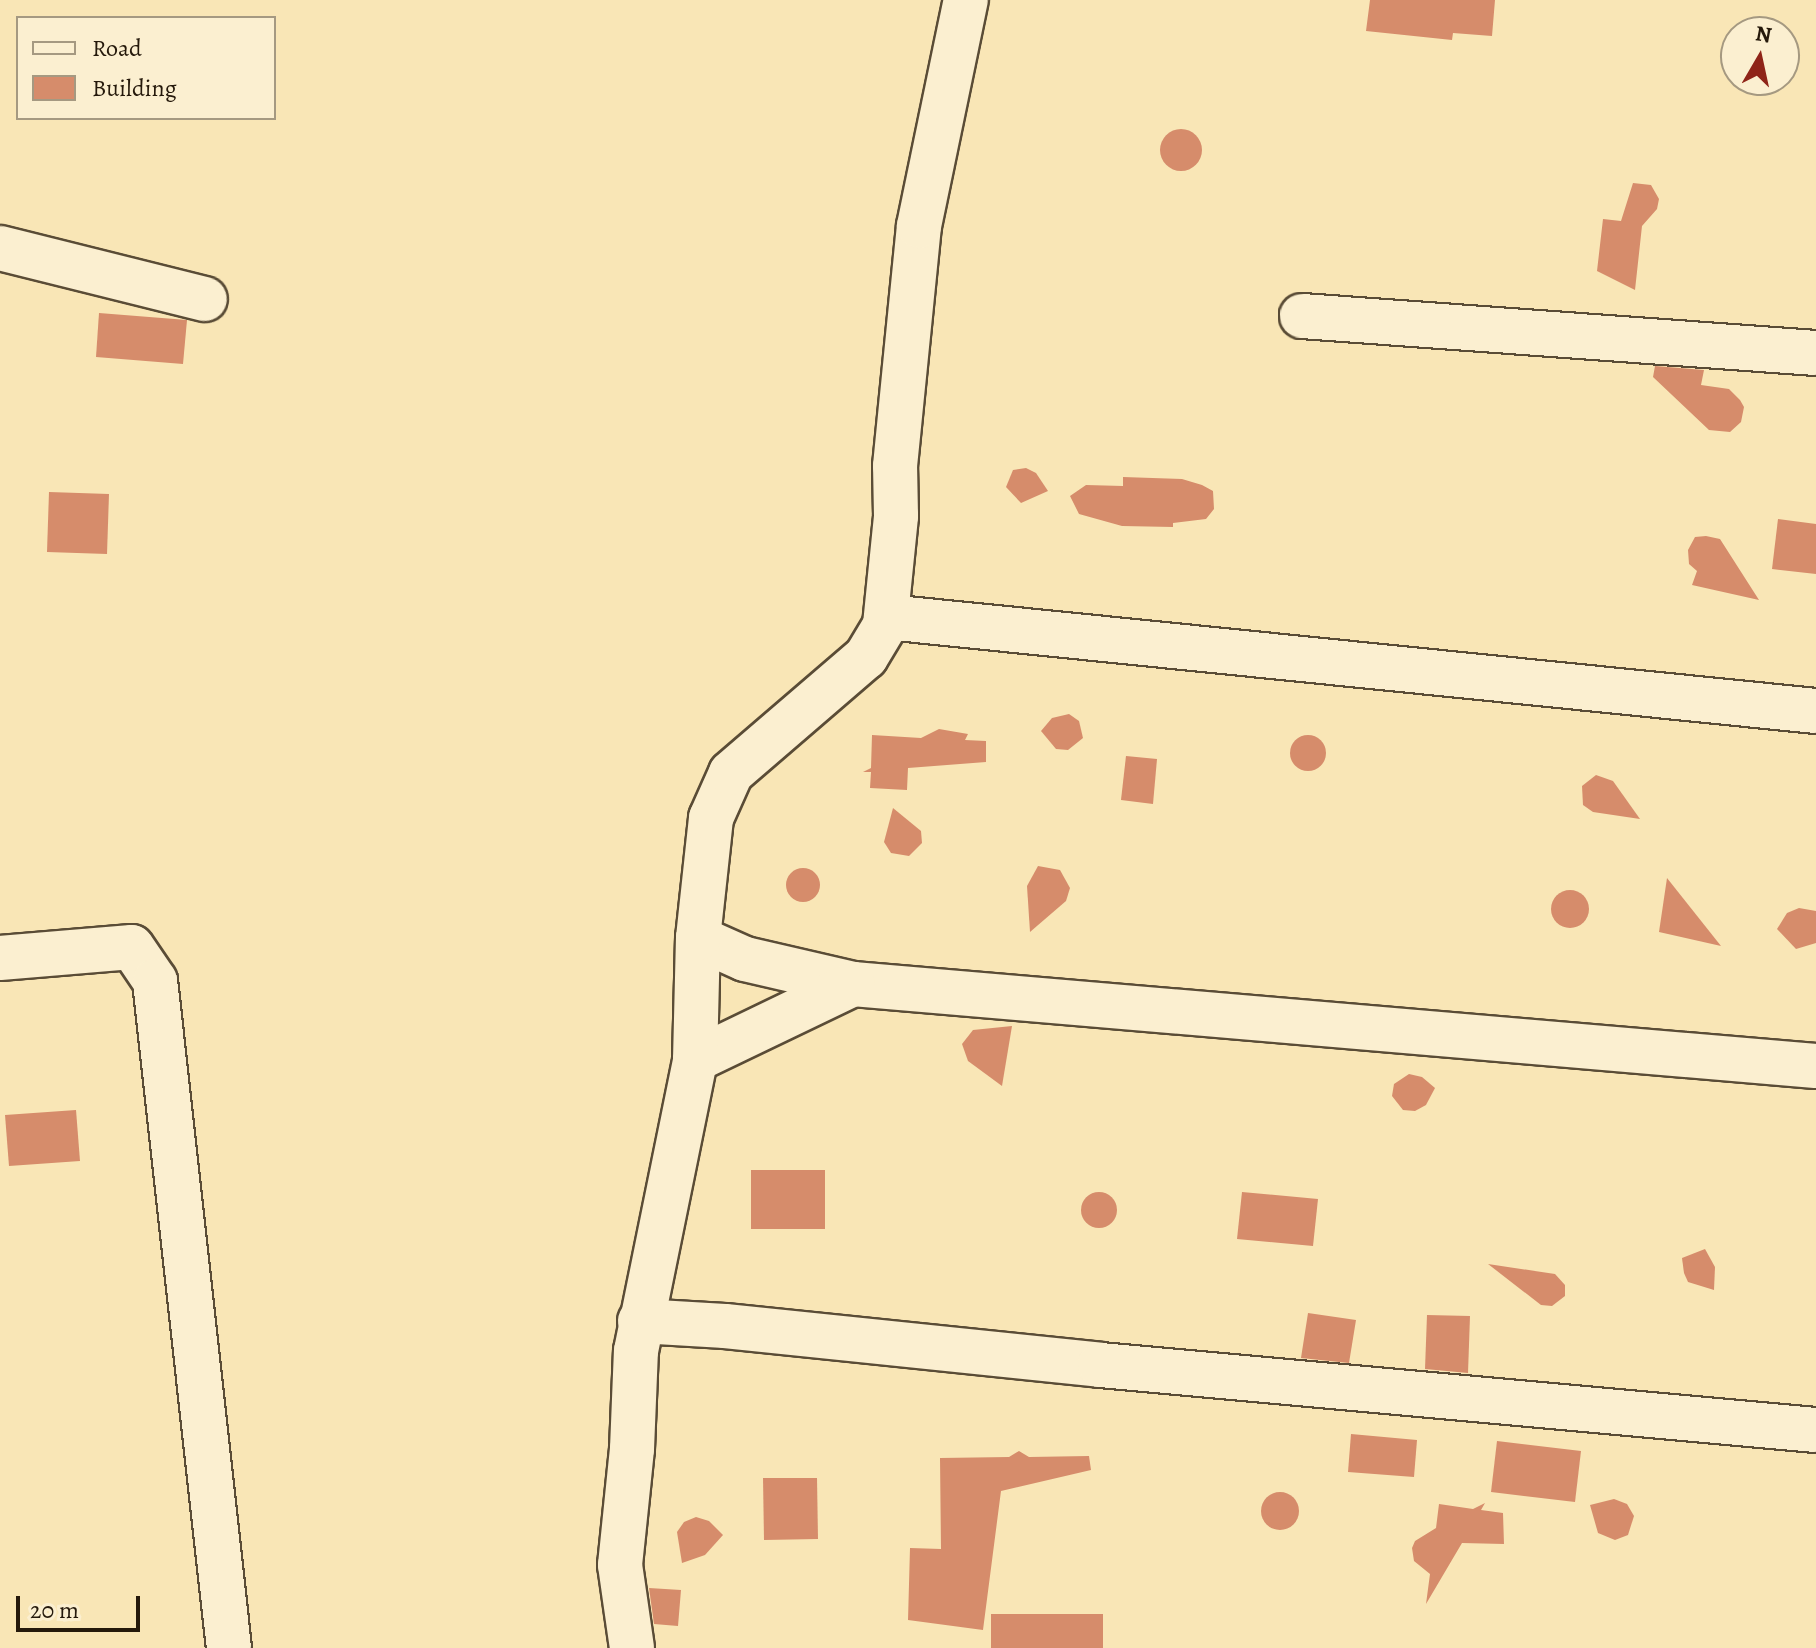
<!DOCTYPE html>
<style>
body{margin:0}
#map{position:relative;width:1816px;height:1648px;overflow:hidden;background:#f9e6b6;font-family:Alegreya,serif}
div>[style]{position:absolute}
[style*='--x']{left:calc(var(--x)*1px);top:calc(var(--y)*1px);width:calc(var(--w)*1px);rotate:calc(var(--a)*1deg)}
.building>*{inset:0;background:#d68c6b}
.round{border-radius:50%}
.roads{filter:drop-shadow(2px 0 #5a4c36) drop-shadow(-2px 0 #5a4c36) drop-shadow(0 2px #5a4c36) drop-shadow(0 -2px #5a4c36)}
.minor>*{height:44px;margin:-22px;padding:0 22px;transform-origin:22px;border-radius:22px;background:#fbefd0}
span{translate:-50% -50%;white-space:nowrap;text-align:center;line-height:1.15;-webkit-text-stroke:6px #fbefd0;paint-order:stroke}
.legend{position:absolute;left:16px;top:16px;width:260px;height:104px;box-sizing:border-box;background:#fbefd0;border:2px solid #a59981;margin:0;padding:10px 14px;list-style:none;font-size:24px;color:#25190b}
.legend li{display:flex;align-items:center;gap:16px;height:40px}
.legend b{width:40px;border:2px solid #a59981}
.north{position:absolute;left:1720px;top:16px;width:80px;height:80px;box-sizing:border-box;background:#fbefd0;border:2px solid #a59981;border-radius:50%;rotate:9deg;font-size:22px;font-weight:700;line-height:32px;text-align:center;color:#25190b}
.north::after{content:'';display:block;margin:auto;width:28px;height:36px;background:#8f2418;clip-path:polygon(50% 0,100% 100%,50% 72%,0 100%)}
.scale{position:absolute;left:16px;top:1596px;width:124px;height:36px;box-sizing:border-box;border:4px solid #25190b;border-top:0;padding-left:10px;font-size:24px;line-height:28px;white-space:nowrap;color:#25190b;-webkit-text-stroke:6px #fbefd0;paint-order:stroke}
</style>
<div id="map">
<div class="building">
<i style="clip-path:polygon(1370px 0,1495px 0,1492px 36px,1453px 33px,1452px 40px,1366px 31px)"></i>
<i class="round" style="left:1160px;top:129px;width:42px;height:42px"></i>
<i style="clip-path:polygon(1633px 183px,1651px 185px,1659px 199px,1657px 209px,1642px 226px,1635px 290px,1597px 271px,1603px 219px,1621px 221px)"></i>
<i style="clip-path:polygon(99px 313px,187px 320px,183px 364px,96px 357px)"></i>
<i style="clip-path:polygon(1655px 366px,1704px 370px,1701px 385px,1729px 389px,1740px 400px,1744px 407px,1741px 422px,1730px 432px,1709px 430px,1653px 377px)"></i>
<i style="clip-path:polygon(1026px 468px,1036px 473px,1048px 491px,1021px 503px,1006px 487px,1013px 470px)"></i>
<i style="clip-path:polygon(1123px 477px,1182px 479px,1202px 485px,1213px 491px,1214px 509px,1206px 519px,1173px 523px,1173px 527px,1122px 526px,1079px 514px,1070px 496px,1086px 485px,1123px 486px)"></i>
<i style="clip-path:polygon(49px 492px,109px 494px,107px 554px,47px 552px)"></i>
<i style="clip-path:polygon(1778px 519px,1816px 524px,1816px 574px,1772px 569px)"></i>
<i style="clip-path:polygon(1706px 536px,1720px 539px,1759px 600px,1692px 585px,1697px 571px,1689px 564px,1688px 550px,1695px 537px)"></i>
<i style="clip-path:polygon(1069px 714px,1079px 721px,1083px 738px,1068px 750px,1056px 749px,1041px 731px,1052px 718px)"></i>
<i style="clip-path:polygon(939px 729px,968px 734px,965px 740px,986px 741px,986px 762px,908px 768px,907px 790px,870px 788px,871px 772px,863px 772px,871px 768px,872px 735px,921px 738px)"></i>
<i class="round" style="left:1290px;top:735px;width:36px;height:36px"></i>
<i style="clip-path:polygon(1126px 756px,1157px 759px,1153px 804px,1121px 800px)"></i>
<i style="clip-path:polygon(1596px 775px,1613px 781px,1640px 819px,1593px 812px,1583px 805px,1582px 786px)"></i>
<i style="clip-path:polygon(893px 808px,921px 831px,922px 843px,909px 856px,891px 853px,884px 842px)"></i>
<i style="clip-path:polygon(1038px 866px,1060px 870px,1070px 888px,1066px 901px,1030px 932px,1027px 886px)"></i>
<i class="round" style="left:786px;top:868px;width:34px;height:34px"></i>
<i style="clip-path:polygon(1667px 878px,1721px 946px,1659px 932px)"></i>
<i class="round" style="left:1551px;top:890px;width:38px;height:38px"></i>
<i style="clip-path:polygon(1799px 908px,1816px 911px,1816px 943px,1796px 949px,1777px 929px,1787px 913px)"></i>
<i style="clip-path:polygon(1012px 1026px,1002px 1086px,968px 1061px,962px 1044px,973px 1030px)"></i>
<i style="clip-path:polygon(1409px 1074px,1422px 1077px,1435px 1088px,1426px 1105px,1415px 1111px,1403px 1110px,1392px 1096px,1394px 1084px)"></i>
<i style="clip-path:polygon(76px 1110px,80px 1161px,9px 1166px,5px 1115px)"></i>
<i style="clip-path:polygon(751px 1170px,825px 1170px,825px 1229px,751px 1229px)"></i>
<i style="clip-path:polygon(1242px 1192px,1318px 1199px,1313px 1246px,1237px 1239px)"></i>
<i class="round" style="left:1081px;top:1192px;width:36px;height:36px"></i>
<i style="clip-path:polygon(1705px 1249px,1715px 1267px,1714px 1290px,1688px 1282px,1684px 1273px,1682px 1258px)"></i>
<i style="clip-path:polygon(1488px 1264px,1555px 1274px,1565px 1285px,1565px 1296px,1552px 1306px,1541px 1305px)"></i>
<i style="clip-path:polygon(1308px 1313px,1356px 1320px,1349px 1363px,1301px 1358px)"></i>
<i style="clip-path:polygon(1427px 1315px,1470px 1316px,1468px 1373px,1425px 1369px)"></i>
<i style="clip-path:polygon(1351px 1434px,1417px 1440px,1414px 1477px,1348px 1472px)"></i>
<i style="clip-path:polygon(1497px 1441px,1581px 1451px,1575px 1502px,1491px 1492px)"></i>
<i style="clip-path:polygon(1019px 1451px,1029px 1457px,1089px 1456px,1091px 1470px,1001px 1491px,983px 1630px,908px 1620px,910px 1548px,941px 1549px,940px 1458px,1009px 1457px)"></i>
<i style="clip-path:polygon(763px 1478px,817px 1478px,818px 1539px,764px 1540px)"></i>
<i class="round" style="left:1261px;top:1492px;width:38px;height:38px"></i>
<i style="clip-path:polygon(1614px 1499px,1627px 1504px,1634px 1516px,1628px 1535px,1615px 1540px,1598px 1533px,1590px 1505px)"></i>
<i style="clip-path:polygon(1485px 1503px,1481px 1510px,1503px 1513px,1504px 1544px,1462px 1543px,1426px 1604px,1430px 1574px,1414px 1561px,1412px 1548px,1415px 1541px,1436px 1528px,1439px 1504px,1473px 1509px)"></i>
<i style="clip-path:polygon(696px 1517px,709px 1521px,723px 1535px,705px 1555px,682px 1563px,677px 1532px,684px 1522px)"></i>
<i style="clip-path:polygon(649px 1588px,681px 1590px,678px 1626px,654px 1624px)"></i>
<i style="clip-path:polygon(991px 1614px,1103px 1614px,1103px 1648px,991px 1648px)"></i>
</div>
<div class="roads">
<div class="minor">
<i style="--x:0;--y:248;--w:211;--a:14"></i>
<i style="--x:1302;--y:316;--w:515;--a:4.12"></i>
<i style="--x:887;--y:617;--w:934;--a:5.78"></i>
<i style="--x:698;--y:938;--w:51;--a:24.1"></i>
<i style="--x:745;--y:959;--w:111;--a:13"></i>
<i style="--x:853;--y:984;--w:966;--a:4.87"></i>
<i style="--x:0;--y:958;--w:132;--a:-4.8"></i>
<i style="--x:132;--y:947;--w:41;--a:55.9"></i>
<i style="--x:155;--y:981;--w:671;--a:83.67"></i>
<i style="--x:695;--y:1060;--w:175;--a:-25.7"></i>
<i style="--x:640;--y:1321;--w:85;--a:3.4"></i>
<i style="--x:725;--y:1326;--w:377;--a:5.9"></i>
<i style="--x:1100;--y:1365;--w:719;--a:5.19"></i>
<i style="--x:632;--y:1648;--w:84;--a:-98.2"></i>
<i style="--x:620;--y:1565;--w:117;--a:-84.1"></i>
<i style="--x:632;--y:1449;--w:98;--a:-87.7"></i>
<i style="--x:636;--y:1351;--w:297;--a:-78.5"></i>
<i style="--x:695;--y:1060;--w:122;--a:-88.6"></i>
<i style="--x:698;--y:938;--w:121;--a:-83.8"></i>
<i style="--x:711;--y:818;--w:49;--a:-66"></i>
<i style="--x:731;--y:773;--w:178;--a:-40.7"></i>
<i style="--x:866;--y:657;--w:37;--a:-59"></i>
<i style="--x:885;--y:625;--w:110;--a:-84.2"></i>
<i style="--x:896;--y:516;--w:50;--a:-91.1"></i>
<i style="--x:895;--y:466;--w:241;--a:-84.3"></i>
<i style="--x:919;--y:226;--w:231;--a:-78.3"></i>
</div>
</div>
<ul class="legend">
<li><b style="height:10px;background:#fbefd0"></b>Road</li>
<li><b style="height:22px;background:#d68c6b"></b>Building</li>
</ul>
<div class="north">N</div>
<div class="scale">20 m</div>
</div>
